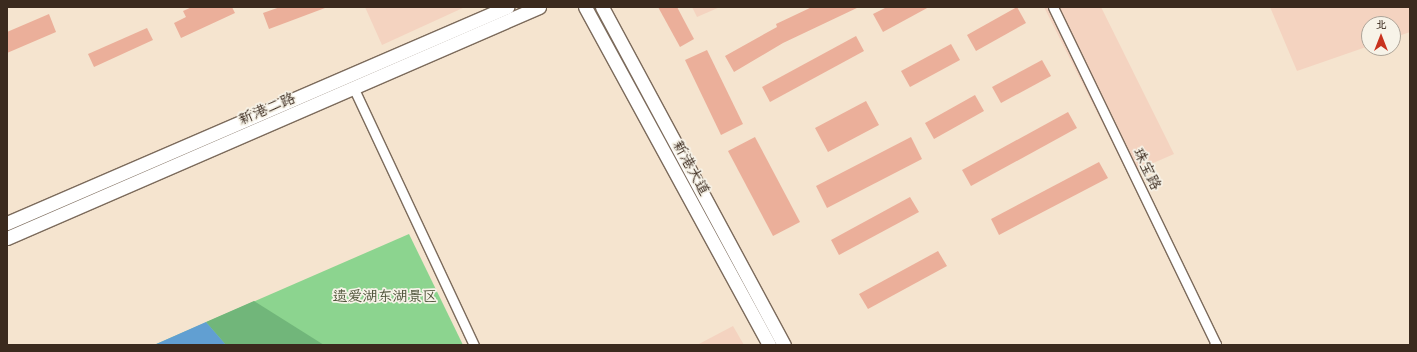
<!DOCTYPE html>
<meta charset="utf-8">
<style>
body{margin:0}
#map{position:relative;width:1417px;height:352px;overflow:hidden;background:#f5e4cf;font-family:"Architects Daughter","LXGW WenKai TC",sans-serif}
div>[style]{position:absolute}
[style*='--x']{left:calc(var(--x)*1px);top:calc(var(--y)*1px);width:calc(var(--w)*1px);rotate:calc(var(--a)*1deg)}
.built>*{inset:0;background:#f4d3c0}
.green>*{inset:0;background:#8cd48f}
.forest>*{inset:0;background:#71b67a}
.water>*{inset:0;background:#619fd2}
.building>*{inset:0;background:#ebaf9a}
.roads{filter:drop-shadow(1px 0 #7c6b5c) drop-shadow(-1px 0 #7c6b5c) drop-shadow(0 1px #7c6b5c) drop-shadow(0 -1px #7c6b5c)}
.street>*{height:9px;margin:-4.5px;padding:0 4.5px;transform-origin:4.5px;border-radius:4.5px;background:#fff}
.secondary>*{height:13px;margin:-6.5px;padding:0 6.5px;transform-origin:6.5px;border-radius:6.5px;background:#fff}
span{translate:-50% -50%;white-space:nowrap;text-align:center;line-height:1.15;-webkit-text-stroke:3.5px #f7f3e8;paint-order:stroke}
.street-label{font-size:15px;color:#3b2a1e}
.park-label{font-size:15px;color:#4f543a}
.frame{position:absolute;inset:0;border:8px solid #3b2a1e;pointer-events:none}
.north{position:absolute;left:1361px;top:16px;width:40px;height:40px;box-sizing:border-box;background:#f7f3e8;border:1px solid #aca397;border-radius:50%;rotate:0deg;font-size:11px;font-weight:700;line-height:16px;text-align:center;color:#3b2a1e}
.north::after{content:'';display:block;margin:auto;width:14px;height:18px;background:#c8321e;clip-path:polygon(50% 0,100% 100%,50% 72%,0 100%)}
</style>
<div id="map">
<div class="built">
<i style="clip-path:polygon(365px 7px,465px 7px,382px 45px)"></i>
<i style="clip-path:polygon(692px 7px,720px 7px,697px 17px)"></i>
<i style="clip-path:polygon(1044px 7px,1101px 7px,1174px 154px,1128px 174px)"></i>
<i style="clip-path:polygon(1270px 7px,1410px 7px,1410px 32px,1393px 38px,1393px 24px,1369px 24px,1369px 46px,1297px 71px)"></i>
<i style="clip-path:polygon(733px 326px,744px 345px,697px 345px)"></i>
</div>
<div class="green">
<i style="clip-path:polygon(409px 234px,463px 345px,154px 345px)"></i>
</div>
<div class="forest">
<i style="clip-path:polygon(254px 301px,324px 345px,226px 345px,206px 322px)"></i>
</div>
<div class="water">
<i style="clip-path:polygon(206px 322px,226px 345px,154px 345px)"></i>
</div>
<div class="building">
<i style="clip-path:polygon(192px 7px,232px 7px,235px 13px,181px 38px,174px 23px,186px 17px,183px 11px)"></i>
<i style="clip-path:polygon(280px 7px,325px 7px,325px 8px,269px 29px,263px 13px)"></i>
<i style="clip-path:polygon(658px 7px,677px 7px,694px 39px,680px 47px)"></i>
<i style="clip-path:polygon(812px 7px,859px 7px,783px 43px,734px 72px,725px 56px,777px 27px,776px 24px)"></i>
<i style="clip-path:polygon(887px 7px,929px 7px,883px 32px,873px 14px)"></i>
<i style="clip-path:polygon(1017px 7px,1026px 23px,976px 51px,967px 35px)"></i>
<i style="clip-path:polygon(49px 14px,56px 32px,7px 53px,7px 32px)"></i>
<i style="clip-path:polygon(147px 28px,153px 40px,94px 67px,88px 54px)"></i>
<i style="clip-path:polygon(856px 36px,864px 51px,770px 102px,762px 87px)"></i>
<i style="clip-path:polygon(951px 44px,960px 60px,910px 87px,901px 71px)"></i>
<i style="clip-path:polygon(707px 50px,743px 124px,721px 135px,685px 60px)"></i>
<i style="clip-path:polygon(1042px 60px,1051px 76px,1001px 103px,992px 87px)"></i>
<i style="clip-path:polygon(975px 95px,984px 111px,934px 139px,925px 123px)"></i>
<i style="clip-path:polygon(866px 101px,879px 125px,828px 152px,815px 128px)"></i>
<i style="clip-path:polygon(1068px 112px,1077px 128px,971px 186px,962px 170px)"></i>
<i style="clip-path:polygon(755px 137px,800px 222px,773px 236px,728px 151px)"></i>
<i style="clip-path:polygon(911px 137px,922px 159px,827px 208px,816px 186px)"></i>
<i style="clip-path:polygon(1099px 162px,1108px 178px,999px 235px,991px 219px)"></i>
<i style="clip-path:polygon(910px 197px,919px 212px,839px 255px,831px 240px)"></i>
<i style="clip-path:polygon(938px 251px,947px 266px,868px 309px,859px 294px)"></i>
</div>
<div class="roads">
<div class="street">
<i style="--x:1053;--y:7;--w:374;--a:64.2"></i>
<i style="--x:1216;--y:344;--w:2;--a:153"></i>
<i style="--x:354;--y:89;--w:283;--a:64.9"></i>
</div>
<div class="secondary">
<i style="--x:585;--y:7;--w:385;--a:61.4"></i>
<i style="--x:602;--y:7;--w:384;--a:61.7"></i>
<i style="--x:7;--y:223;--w:545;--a:-23.36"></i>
<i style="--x:7;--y:238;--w:580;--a:-23.47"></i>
</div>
</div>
<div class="street-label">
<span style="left:267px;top:109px;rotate:-23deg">新港二路</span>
<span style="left:691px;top:168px;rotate:61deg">新港大道</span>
<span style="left:1147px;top:169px;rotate:64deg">珠宝路</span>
</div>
<div class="park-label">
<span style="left:385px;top:297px">遗爱湖东湖景区</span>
</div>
<div class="frame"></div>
<div class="north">北</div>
</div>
